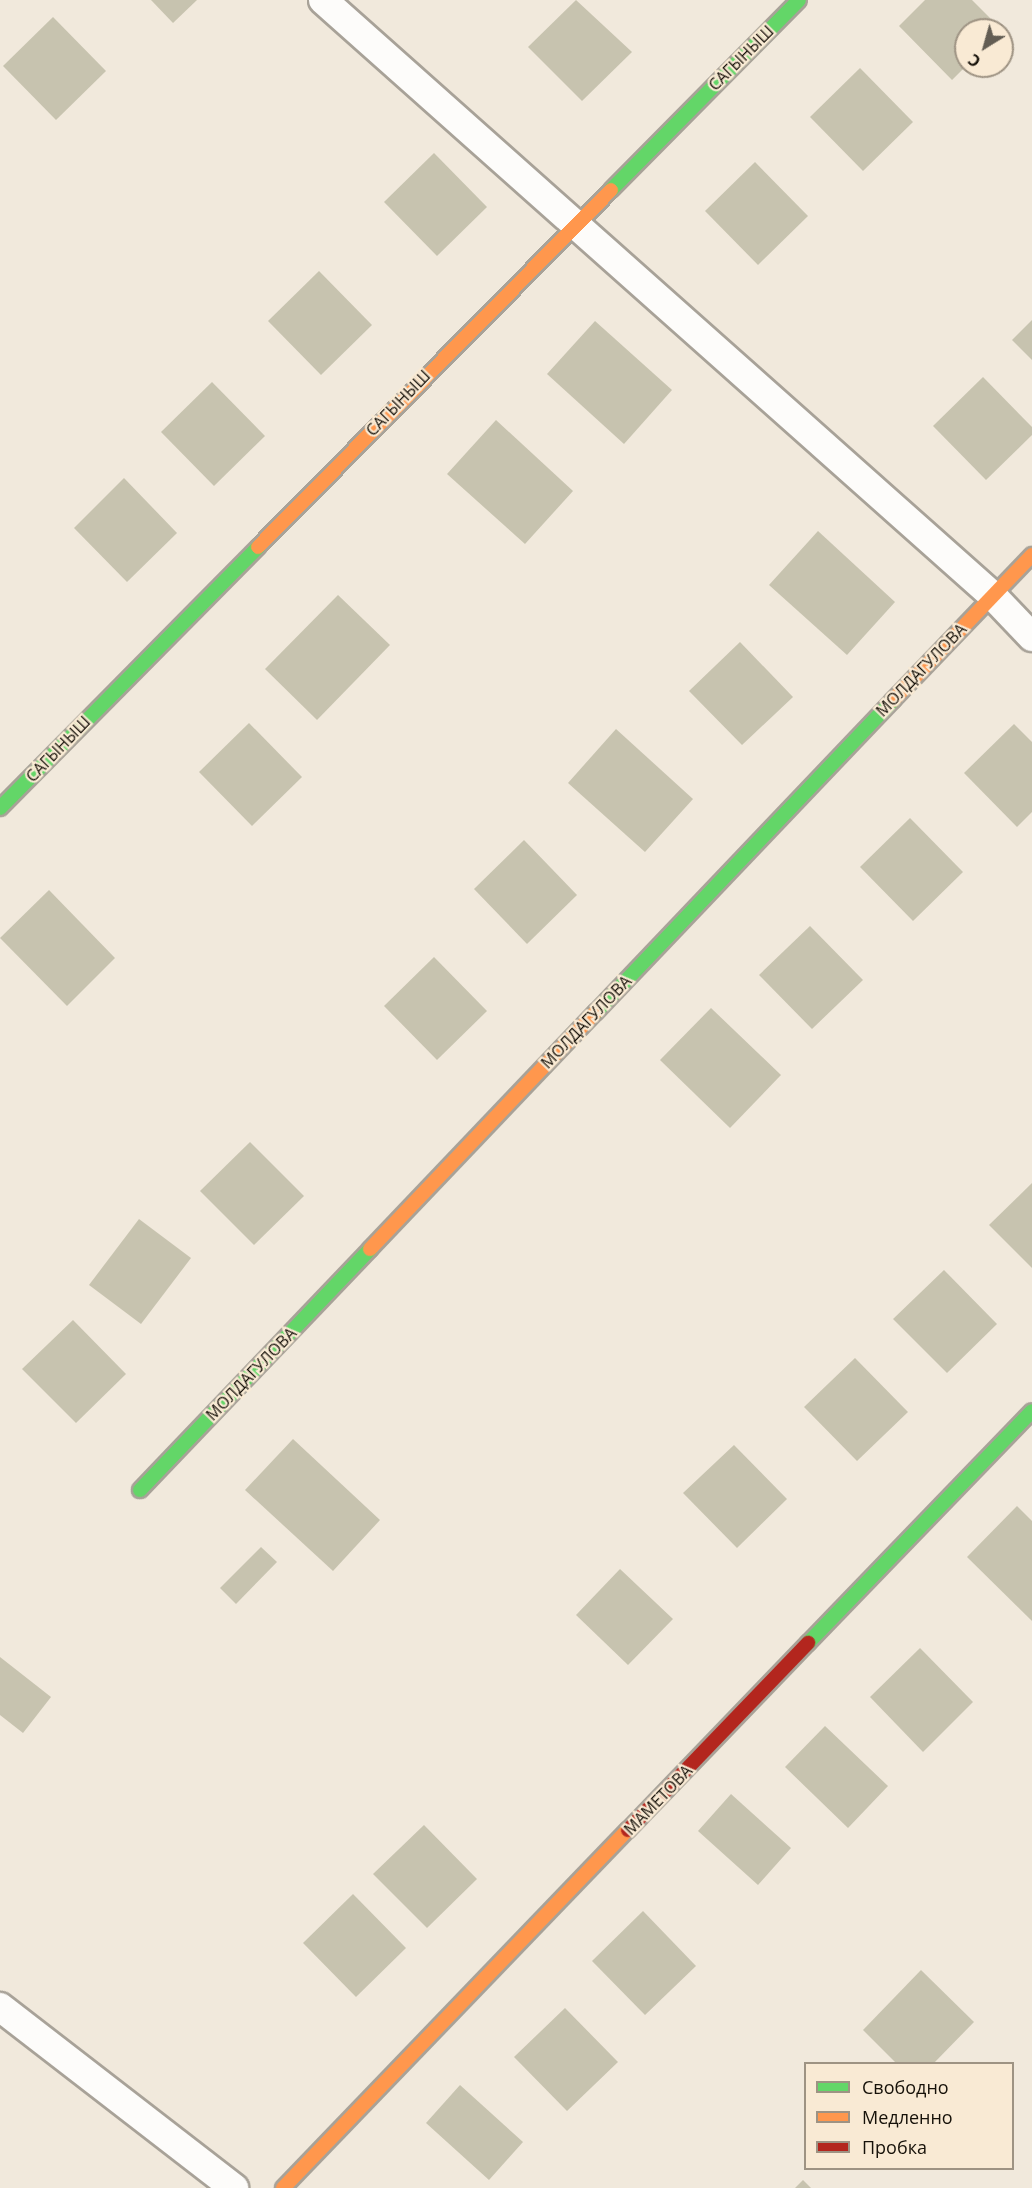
<!DOCTYPE html>
<meta charset="utf-8">
<style>
body{margin:0}
#map{position:relative;width:1032px;height:2188px;overflow:hidden;background:#f1e9dc;font-family:"Open Sans",sans-serif}
div>[style]{position:absolute}
[style*='--x']{left:calc(var(--x)*1px);top:calc(var(--y)*1px);width:calc(var(--w)*1px);rotate:calc(var(--a)*1deg)}
.building>*{inset:0;background:#c7c3af}
.roads{filter:drop-shadow(2px 0 #a8a298) drop-shadow(-2px 0 #a8a298) drop-shadow(0 2px #a8a298) drop-shadow(0 -2px #a8a298)}
.street>*{height:28px;margin:-14px;padding:0 14px;transform-origin:14px;border-radius:14px;background:#fdfcfa}
.fast>*{height:14px;margin:-7px;padding:0 7px;transform-origin:7px;border-radius:7px;background:#63d668}
.slow>*{height:14px;margin:-7px;padding:0 7px;transform-origin:7px;border-radius:7px;background:#ff974d}
.jam>*{height:14px;margin:-7px;padding:0 7px;transform-origin:7px;border-radius:7px;background:#b3261e}
span{translate:-50% -50%;white-space:nowrap;text-align:center;line-height:1.15;-webkit-text-stroke:4.5px #f9ead4;paint-order:stroke}
.street-label{font-size:16px;color:#161109}
.legend{position:absolute;left:804px;top:2062px;width:210px;height:108px;box-sizing:border-box;background:#f9ead4;border:2px solid #9e9383;margin:0;padding:8px 10px;list-style:none;font-size:18px;color:#161109}
.legend li{display:flex;align-items:center;gap:12px;height:30px}
.legend b{width:30px;border:2px solid #9e9383}
.north{position:absolute;left:954px;top:18px;width:60px;height:60px;box-sizing:border-box;background:#f9ead4;border:2px solid #9e9383;border-radius:50%;rotate:217deg;font-size:16px;font-weight:700;line-height:24px;text-align:center;color:#161109}
.north::after{content:'';display:block;margin:auto;width:21px;height:27px;background:#635d53;clip-path:polygon(50% 0,100% 100%,50% 72%,0 100%)}
</style>
<div id="map">
<div class="building">
<i style="clip-path:polygon(151px 0,197px 0,173px 23px)"></i>
<i style="clip-path:polygon(576px 0,632px 52px,582px 101px,528px 47px)"></i>
<i style="clip-path:polygon(925px 0,972px 0,1002px 30px,966px 30px,966px 66px,952px 80px,899px 26px)"></i>
<i style="clip-path:polygon(53px 17px,106px 71px,56px 120px,3px 66px)"></i>
<i style="clip-path:polygon(860px 68px,913px 122px,863px 171px,810px 117px)"></i>
<i style="clip-path:polygon(434px 153px,487px 207px,437px 256px,384px 202px)"></i>
<i style="clip-path:polygon(755px 162px,808px 216px,758px 265px,705px 211px)"></i>
<i style="clip-path:polygon(319px 271px,372px 325px,321px 375px,268px 321px)"></i>
<i style="clip-path:polygon(1032px 320px,1032px 360px,1012px 340px)"></i>
<i style="clip-path:polygon(595px 321px,672px 390px,624px 444px,547px 374px)"></i>
<i style="clip-path:polygon(983px 377px,1032px 427px,1032px 435px,986px 480px,933px 426px)"></i>
<i style="clip-path:polygon(212px 382px,265px 436px,214px 486px,161px 432px)"></i>
<i style="clip-path:polygon(496px 420px,573px 491px,525px 544px,447px 474px)"></i>
<i style="clip-path:polygon(124px 478px,177px 533px,127px 582px,74px 528px)"></i>
<i style="clip-path:polygon(818px 531px,895px 602px,847px 655px,769px 585px)"></i>
<i style="clip-path:polygon(338px 595px,390px 645px,317px 720px,265px 669px)"></i>
<i style="clip-path:polygon(740px 642px,793px 697px,742px 745px,689px 691px)"></i>
<i style="clip-path:polygon(249px 723px,302px 777px,252px 826px,199px 772px)"></i>
<i style="clip-path:polygon(1014px 724px,1032px 742px,1032px 812px,1017px 827px,964px 773px)"></i>
<i style="clip-path:polygon(616px 729px,693px 799px,645px 852px,568px 783px)"></i>
<i style="clip-path:polygon(910px 818px,963px 872px,913px 921px,860px 867px)"></i>
<i style="clip-path:polygon(524px 840px,577px 895px,527px 944px,474px 889px)"></i>
<i style="clip-path:polygon(49px 890px,115px 958px,67px 1006px,0 938px)"></i>
<i style="clip-path:polygon(810px 926px,863px 980px,812px 1029px,759px 975px)"></i>
<i style="clip-path:polygon(434px 957px,487px 1011px,437px 1060px,384px 1006px)"></i>
<i style="clip-path:polygon(711px 1008px,781px 1075px,730px 1128px,660px 1060px)"></i>
<i style="clip-path:polygon(250px 1142px,304px 1196px,254px 1245px,200px 1191px)"></i>
<i style="clip-path:polygon(1032px 1183px,1032px 1268px,989px 1225px)"></i>
<i style="clip-path:polygon(139px 1219px,191px 1258px,141px 1324px,89px 1285px)"></i>
<i style="clip-path:polygon(944px 1270px,997px 1324px,947px 1373px,893px 1319px)"></i>
<i style="clip-path:polygon(73px 1320px,126px 1374px,76px 1423px,22px 1369px)"></i>
<i style="clip-path:polygon(855px 1358px,908px 1412px,857px 1461px,804px 1407px)"></i>
<i style="clip-path:polygon(293px 1439px,380px 1520px,333px 1571px,245px 1490px)"></i>
<i style="clip-path:polygon(734px 1445px,787px 1499px,737px 1548px,683px 1493px)"></i>
<i style="clip-path:polygon(1017px 1506px,1032px 1521px,1032px 1621px,967px 1557px)"></i>
<i style="clip-path:polygon(261px 1547px,277px 1562px,236px 1604px,220px 1588px)"></i>
<i style="clip-path:polygon(620px 1569px,673px 1619px,628px 1665px,576px 1615px)"></i>
<i style="clip-path:polygon(920px 1648px,973px 1702px,923px 1752px,870px 1697px)"></i>
<i style="clip-path:polygon(0 1657px,51px 1697px,23px 1733px,0 1715px)"></i>
<i style="clip-path:polygon(825px 1726px,888px 1786px,848px 1828px,785px 1767px)"></i>
<i style="clip-path:polygon(731px 1794px,791px 1848px,758px 1885px,698px 1831px)"></i>
<i style="clip-path:polygon(424px 1825px,477px 1879px,427px 1928px,373px 1874px)"></i>
<i style="clip-path:polygon(353px 1894px,406px 1948px,356px 1997px,303px 1943px)"></i>
<i style="clip-path:polygon(643px 1911px,696px 1966px,645px 2015px,592px 1961px)"></i>
<i style="clip-path:polygon(921px 1970px,974px 2022px,933px 2064px,897px 2064px,863px 2030px)"></i>
<i style="clip-path:polygon(565px 2008px,618px 2062px,567px 2111px,514px 2057px)"></i>
<i style="clip-path:polygon(460px 2085px,523px 2142px,489px 2180px,426px 2123px)"></i>
<i style="clip-path:polygon(803px 2180px,811px 2188px,795px 2188px)"></i>
</div>
<div class="roads">
<div class="street">
<i style="--x:323;--y:0;--w:895;--a:41.65"></i>
<i style="--x:992;--y:595;--w:58;--a:46.4"></i>
<i style="--x:0;--y:2007;--w:296;--a:37.7"></i>
</div>
<div class="fast">
<i style="--x:611;--y:190;--w:267;--a:-45.3"></i>
<i style="--x:0;--y:808;--w:367;--a:-45.3"></i>
<i style="--x:596;--y:1012;--w:431;--a:-46.4"></i>
<i style="--x:140;--y:1490;--w:333;--a:-46.3"></i>
<i style="--x:808;--y:1643;--w:322;--a:-46"></i>
</div>
<div class="slow">
<i style="--x:258;--y:547;--w:502;--a:-45.32"></i>
<i style="--x:893;--y:700;--w:201;--a:-46.2"></i>
<i style="--x:370;--y:1249;--w:327;--a:-46.4"></i>
<i style="--x:283;--y:2188;--w:497;--a:-46.1"></i>
</div>
<div class="jam">
<i style="--x:628;--y:1830;--w:260;--a:-46.1"></i>
</div>
</div>
<div class="street-label">
<span style="left:741px;top:58px;rotate:-45deg">САГЫНЫШ</span>
<span style="left:398px;top:403px;rotate:-46deg">САГЫНЫШ</span>
<span style="left:921px;top:670px;rotate:-46deg">МОЛДАГУЛОВА</span>
<span style="left:58px;top:749px;rotate:-46deg">САГЫНЫШ</span>
<span style="left:586px;top:1022px;rotate:-46deg">МОЛДАГУЛОВА</span>
<span style="left:251px;top:1374px;rotate:-46deg">МОЛДАГУЛОВА</span>
<span style="left:658px;top:1800px;rotate:-46deg">МАМЕТОВА</span>
</div>
<ul class="legend">
<li><b style="height:8px;background:#63d668"></b>Свободно</li>
<li><b style="height:8px;background:#ff974d"></b>Медленно</li>
<li><b style="height:8px;background:#b3261e"></b>Пробка</li>
</ul>
<div class="north">С</div>
</div>
